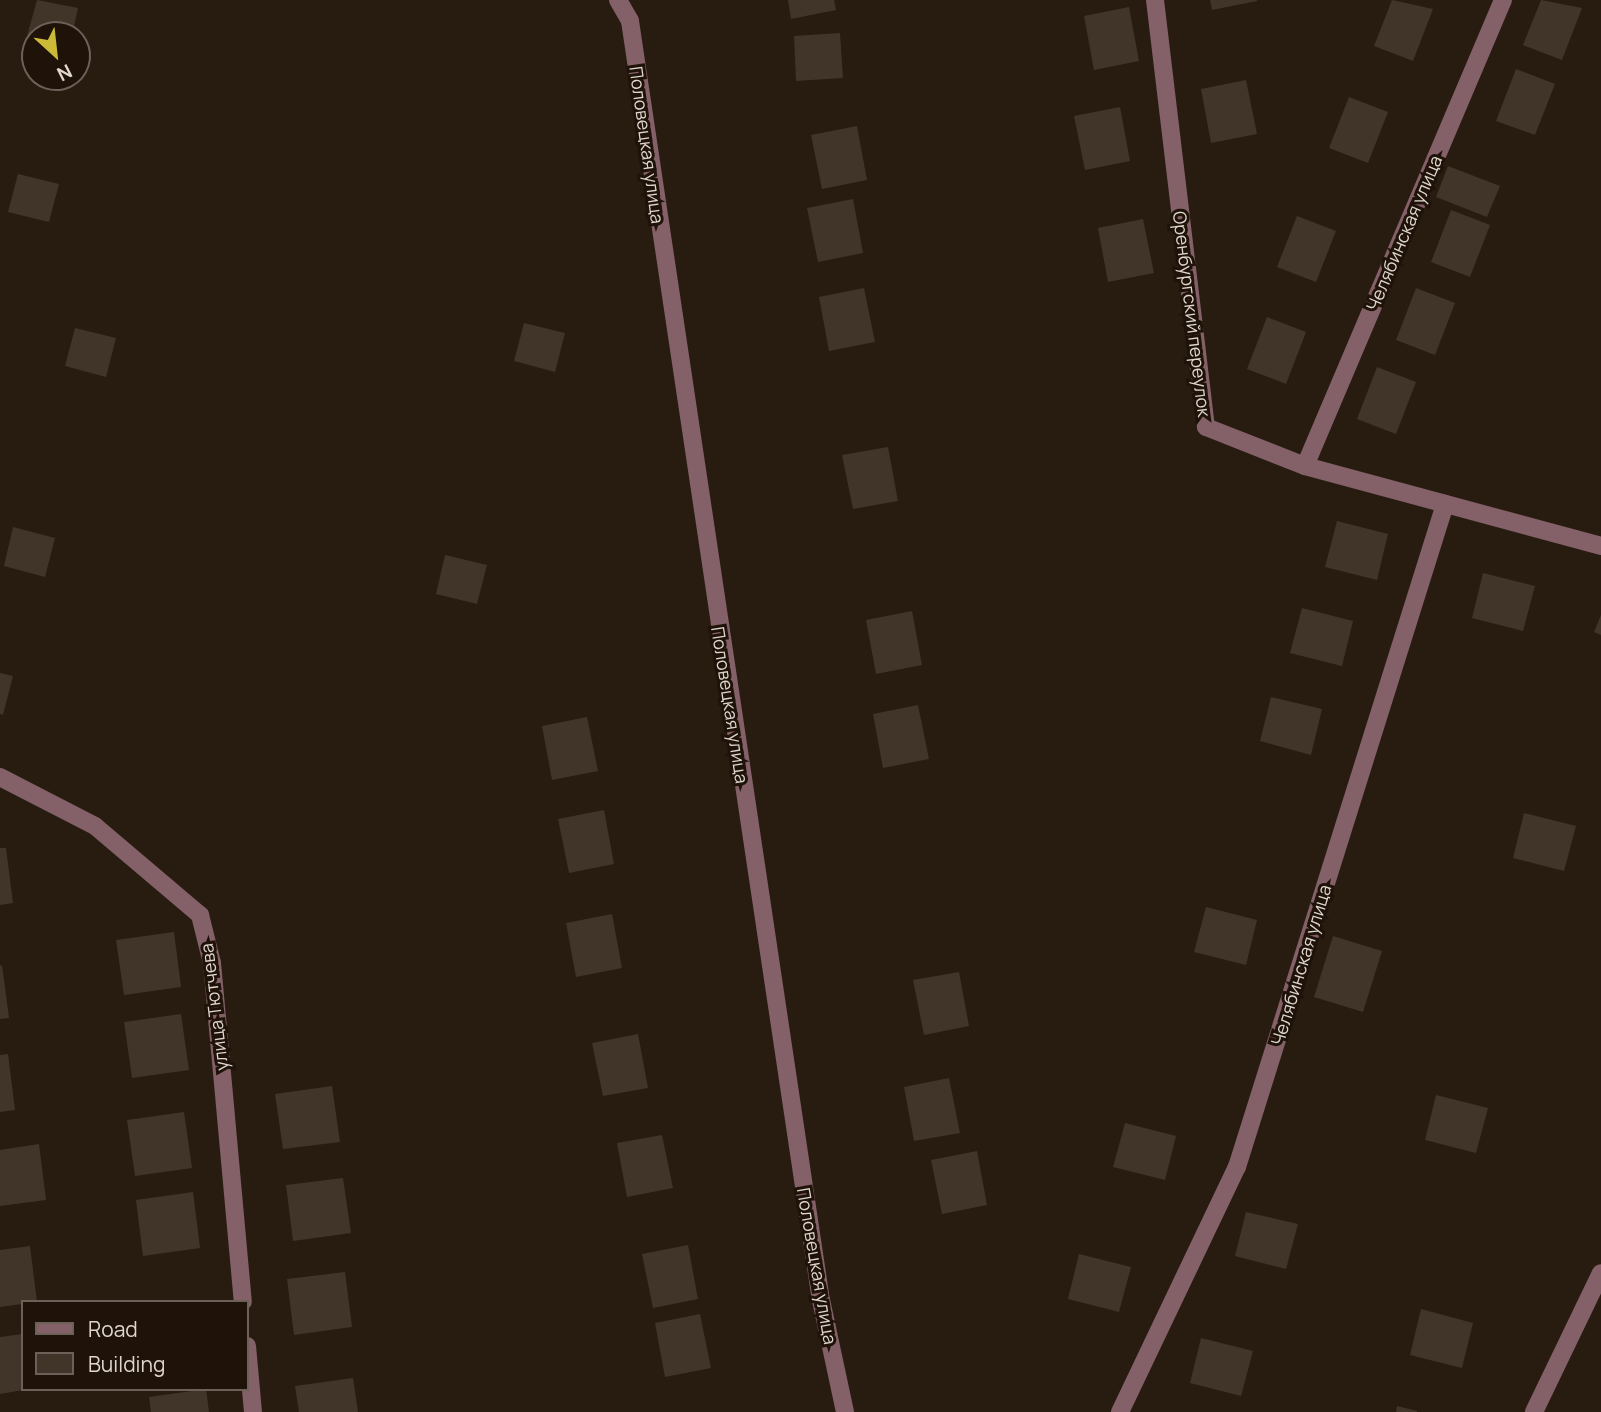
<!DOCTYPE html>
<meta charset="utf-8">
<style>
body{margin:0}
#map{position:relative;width:1601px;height:1412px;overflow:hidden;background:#281c11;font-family:Manrope,sans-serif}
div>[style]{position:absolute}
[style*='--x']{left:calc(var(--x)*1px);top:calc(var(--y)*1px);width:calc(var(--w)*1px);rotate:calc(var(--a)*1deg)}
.building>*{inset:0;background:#413429}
.minor>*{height:18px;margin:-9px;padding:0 9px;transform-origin:9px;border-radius:9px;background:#846068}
span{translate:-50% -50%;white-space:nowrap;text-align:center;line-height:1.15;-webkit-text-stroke:6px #1f1309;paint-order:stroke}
.street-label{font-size:18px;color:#ded6cf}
.legend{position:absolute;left:21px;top:1300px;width:228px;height:91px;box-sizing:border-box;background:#1f1309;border:2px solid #6b6158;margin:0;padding:9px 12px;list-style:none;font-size:21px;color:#ded6cf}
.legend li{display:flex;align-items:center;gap:14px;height:35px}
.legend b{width:35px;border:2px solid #6b6158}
.north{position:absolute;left:21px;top:21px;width:70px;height:70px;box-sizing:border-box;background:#1f1309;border:2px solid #6b6158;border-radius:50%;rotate:153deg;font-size:19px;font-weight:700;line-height:28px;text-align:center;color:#ded6cf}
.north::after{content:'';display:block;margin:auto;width:24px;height:32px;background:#cdb938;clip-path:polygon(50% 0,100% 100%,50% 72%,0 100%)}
</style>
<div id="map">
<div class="building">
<i style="clip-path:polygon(37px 0,78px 8px,72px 35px,27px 36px)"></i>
<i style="clip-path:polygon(788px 0,834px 0,836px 10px,791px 19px)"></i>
<i style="clip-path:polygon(1210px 0,1257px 0,1257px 1px,1212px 10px)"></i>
<i style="clip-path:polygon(1392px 0,1433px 9px,1413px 61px,1374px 46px)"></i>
<i style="clip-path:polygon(1541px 0,1582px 8px,1562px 60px,1523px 45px)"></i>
<i style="clip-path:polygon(1129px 7px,1139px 61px,1094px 70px,1084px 16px)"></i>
<i style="clip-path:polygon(840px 33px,843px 78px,796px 81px,794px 36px)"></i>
<i style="clip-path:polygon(1516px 69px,1555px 84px,1535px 135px,1496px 121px)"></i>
<i style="clip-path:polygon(1246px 80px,1257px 134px,1211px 143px,1201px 89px)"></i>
<i style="clip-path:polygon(1349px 97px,1388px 112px,1368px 163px,1329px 148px)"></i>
<i style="clip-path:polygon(1120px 107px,1130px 161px,1085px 170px,1074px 116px)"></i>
<i style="clip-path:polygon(857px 126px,867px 180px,822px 189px,811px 135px)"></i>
<i style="clip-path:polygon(1448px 166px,1500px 186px,1487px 217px,1436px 197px)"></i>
<i style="clip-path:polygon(18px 174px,59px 184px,49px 222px,8px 212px)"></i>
<i style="clip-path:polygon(853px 199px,863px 253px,818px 262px,807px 208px)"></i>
<i style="clip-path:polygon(1451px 210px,1490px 225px,1470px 277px,1431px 262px)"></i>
<i style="clip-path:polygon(1297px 216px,1336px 231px,1316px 282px,1277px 267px)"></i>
<i style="clip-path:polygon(1143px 219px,1154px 273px,1108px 282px,1098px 228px)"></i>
<i style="clip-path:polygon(864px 288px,875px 342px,829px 351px,819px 297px)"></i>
<i style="clip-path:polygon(1416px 288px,1455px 303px,1435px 355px,1396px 340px)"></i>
<i style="clip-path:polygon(1267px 317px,1306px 332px,1286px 384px,1247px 369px)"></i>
<i style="clip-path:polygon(524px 323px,565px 333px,555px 372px,514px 361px)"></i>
<i style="clip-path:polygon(75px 328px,116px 338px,106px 377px,65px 366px)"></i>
<i style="clip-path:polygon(1377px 367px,1416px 382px,1396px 434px,1357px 419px)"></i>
<i style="clip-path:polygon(888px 447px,898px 501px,853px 509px,842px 455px)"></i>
<i style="clip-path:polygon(1337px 521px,1388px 534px,1377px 580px,1325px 567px)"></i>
<i style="clip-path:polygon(13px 527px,55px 538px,45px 577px,4px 566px)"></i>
<i style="clip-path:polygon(445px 555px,487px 565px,477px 604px,436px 594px)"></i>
<i style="clip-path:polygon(1483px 573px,1535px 586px,1523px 631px,1472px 618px)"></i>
<i style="clip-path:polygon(1302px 608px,1353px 621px,1342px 666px,1290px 653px)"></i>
<i style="clip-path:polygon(912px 611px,922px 665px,876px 674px,866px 620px)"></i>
<i style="clip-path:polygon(1601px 615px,1601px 635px,1594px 632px)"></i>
<i style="clip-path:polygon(0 673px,13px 676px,3px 715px,0 714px)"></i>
<i style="clip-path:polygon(1271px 697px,1322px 709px,1311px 755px,1260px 741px)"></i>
<i style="clip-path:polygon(918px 705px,929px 759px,883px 768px,873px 714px)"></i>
<i style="clip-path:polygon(587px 717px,598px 771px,552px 780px,542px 726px)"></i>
<i style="clip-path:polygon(604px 810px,614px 864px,569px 873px,558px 819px)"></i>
<i style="clip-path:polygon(1524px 813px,1576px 826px,1564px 871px,1513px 858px)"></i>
<i style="clip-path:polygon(0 848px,6px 848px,13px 903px,0 905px)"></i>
<i style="clip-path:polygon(1206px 907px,1257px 920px,1246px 965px,1194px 952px)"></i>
<i style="clip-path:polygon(612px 914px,622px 968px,576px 977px,566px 923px)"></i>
<i style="clip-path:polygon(174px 932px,181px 987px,124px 995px,116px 940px)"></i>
<i style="clip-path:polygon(1333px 936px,1382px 951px,1363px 1012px,1314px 997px)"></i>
<i style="clip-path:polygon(2px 965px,9px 1018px,0 1019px,0 966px)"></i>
<i style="clip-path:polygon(959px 972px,969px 1026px,924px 1035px,913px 980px)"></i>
<i style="clip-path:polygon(181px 1014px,189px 1070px,132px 1078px,124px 1022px)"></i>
<i style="clip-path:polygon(638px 1034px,648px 1088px,603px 1096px,592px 1043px)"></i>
<i style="clip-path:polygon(8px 1054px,15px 1110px,0 1112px,0 1055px)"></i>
<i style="clip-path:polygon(949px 1078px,960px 1133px,914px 1141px,904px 1087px)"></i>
<i style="clip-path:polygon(332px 1086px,340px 1142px,283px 1149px,275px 1094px)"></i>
<i style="clip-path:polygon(1436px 1095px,1488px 1108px,1476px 1153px,1425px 1140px)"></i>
<i style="clip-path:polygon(184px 1112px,192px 1168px,135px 1176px,127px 1120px)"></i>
<i style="clip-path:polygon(1125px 1123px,1176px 1136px,1165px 1180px,1113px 1167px)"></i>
<i style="clip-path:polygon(662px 1135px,673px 1188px,627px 1197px,617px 1143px)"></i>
<i style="clip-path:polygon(39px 1144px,46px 1200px,0 1206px,0 1150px)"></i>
<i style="clip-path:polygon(977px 1151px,987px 1205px,942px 1214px,931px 1160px)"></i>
<i style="clip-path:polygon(343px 1178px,351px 1233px,293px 1241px,286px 1185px)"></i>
<i style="clip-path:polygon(193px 1192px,200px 1248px,143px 1256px,136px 1200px)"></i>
<i style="clip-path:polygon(1246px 1212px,1298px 1224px,1286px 1269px,1235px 1256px)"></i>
<i style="clip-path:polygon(688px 1245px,698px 1299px,653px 1308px,642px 1254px)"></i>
<i style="clip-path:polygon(30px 1246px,37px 1302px,0 1307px,0 1250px)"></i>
<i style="clip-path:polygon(1079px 1254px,1131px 1267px,1119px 1312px,1068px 1299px)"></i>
<i style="clip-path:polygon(345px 1272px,352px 1327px,294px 1335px,287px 1279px)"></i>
<i style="clip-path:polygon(1421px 1309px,1473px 1323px,1462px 1368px,1410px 1355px)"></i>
<i style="clip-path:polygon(700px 1314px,711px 1368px,665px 1377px,655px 1323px)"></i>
<i style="clip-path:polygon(23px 1334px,23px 1390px,0 1394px,0 1337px)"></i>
<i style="clip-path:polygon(1201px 1338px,1253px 1351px,1241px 1396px,1190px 1383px)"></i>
<i style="clip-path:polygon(353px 1378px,358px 1412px,299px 1412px,295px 1386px)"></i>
<i style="clip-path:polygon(206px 1389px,209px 1412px,151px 1412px,149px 1397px)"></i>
<i style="clip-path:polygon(1397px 1406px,1417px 1411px,1417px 1412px,1396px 1412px)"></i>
</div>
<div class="minor">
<i style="--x:618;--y:0;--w:24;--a:60"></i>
<i style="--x:630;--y:21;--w:1293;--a:81.51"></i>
<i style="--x:821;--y:1300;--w:115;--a:77.9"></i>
<i style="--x:1155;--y:0;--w:430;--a:83.2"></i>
<i style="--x:1206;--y:427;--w:106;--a:21.5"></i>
<i style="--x:1305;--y:466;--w:307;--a:15.1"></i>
<i style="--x:1305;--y:466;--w:506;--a:-66.98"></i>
<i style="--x:0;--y:777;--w:107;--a:27.3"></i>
<i style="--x:95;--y:826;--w:138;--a:40.3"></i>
<i style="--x:200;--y:915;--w:49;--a:76"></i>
<i style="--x:212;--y:963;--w:340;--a:84.8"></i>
<i style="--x:247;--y:1346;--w:66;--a:84.8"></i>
<i style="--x:1120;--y:1412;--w:272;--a:-64.5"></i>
<i style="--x:1237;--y:1167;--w:695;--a:-72.58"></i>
<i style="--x:1534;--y:1412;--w:154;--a:-64.3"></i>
</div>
<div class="street-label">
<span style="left:647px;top:145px;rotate:82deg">Половецкая улица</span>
<span style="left:1404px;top:233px;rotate:-67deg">Челябинская улица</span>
<span style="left:1192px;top:314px;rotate:83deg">Оренбургский переулок</span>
<span style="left:730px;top:705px;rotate:81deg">Половецкая улица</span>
<span style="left:1301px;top:965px;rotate:-73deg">Челябинская улица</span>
<span style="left:214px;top:1007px;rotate:-97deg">улица Тютчева</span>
<span style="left:817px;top:1266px;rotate:80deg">Половецкая улица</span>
</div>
<ul class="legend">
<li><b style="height:9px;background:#846068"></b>Road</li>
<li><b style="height:19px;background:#413429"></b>Building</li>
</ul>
<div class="north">N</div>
</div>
